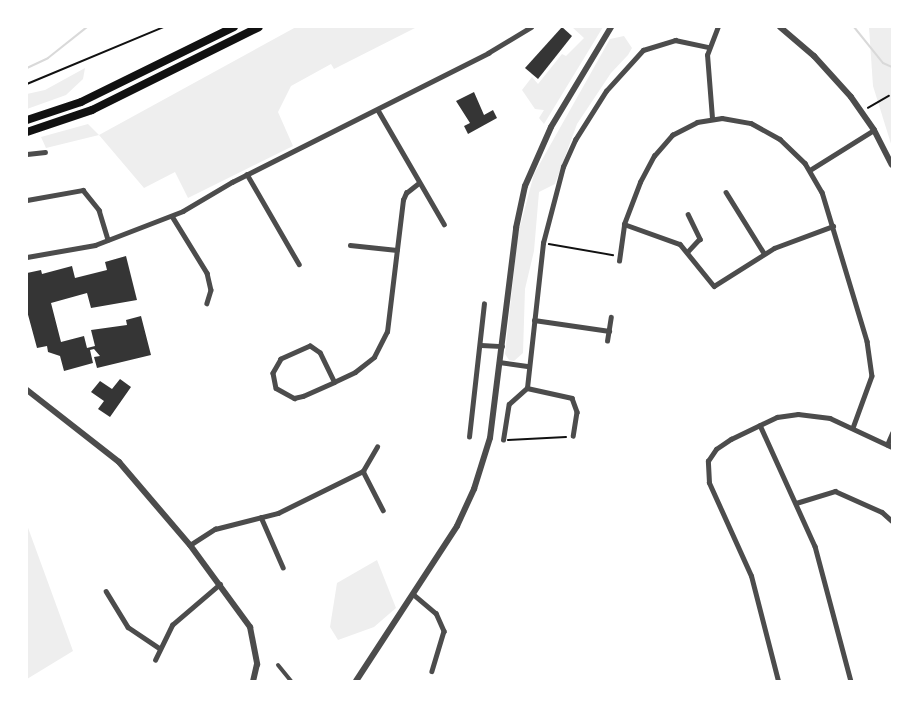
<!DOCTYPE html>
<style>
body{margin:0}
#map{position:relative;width:919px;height:708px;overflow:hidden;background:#fff;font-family:"Playfair Display",serif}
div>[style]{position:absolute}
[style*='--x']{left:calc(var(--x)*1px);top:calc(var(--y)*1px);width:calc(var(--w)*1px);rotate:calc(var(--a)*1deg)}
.green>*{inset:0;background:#eee}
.stream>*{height:2px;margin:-1px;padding:0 1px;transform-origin:1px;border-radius:1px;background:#d9d9d9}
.building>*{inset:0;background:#353535}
.path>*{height:1.5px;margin:-0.75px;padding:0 0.75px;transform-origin:0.75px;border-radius:0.75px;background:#111}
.pedestrian>*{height:4px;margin:-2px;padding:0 2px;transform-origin:2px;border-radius:2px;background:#4c4c4c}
.minor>*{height:4.5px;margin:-2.25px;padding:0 2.25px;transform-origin:2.25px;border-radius:2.25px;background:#4c4c4c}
.tertiary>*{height:6px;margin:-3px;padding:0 3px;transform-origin:3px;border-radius:3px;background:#4c4c4c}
.trunk>*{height:8px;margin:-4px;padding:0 4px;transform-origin:4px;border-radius:4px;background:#111}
span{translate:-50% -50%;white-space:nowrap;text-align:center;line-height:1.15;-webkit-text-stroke:4.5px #fff;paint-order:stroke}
.frame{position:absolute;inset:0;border:28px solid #fff;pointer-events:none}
</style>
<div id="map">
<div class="green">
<i style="clip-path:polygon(296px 27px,417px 27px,334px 69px,331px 64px,291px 86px,278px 112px,293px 146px,188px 198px,175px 172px,144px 188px,99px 135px,46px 148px,41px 137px,88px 124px,99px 135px)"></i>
<i style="clip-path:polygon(572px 27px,603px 27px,544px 124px,539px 118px,544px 110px,535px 109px,522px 90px,532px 77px,538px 84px,562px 54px,566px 56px,584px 38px)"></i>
<i style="clip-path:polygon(869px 27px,892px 27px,892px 147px,873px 86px)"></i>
<i style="clip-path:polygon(624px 36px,632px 48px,628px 55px,611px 73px,577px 124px,555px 184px,539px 192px,534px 251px,525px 289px,523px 353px,514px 361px,509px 360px,505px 354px,518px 234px,534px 174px,610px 39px)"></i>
<i style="clip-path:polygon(85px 68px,83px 79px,66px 95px,27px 109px,27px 94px,45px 90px)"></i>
<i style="clip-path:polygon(27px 525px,73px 651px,27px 679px)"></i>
<i style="clip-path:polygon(377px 560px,396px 608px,374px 627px,338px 640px,330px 627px,337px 583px)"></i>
</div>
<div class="stream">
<i style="--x:854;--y:27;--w:46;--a:51.1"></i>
<i style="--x:883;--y:63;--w:10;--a:24"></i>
<i style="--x:27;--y:68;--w:23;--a:-25"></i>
<i style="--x:48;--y:58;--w:50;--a:-38.5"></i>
</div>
<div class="building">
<i style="clip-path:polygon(562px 27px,572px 36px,538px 79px,525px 68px)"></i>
<i style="clip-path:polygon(474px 92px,484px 115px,493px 110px,497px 118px,468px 134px,464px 126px,470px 123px,456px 101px)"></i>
<i style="clip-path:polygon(126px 256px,137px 300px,91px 308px,87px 293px,51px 303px,61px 342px,84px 336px,87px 348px,95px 346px,91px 330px,127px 325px,126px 320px,141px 316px,151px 355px,97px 368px,94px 357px,100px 356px,94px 349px,90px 350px,93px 363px,64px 371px,60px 356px,48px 352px,47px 346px,37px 348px,27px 311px,27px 273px,41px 270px,42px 274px,72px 266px,75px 278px,107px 270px,105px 262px)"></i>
<i style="clip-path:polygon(120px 379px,131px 387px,110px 417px,98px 409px,104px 401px,91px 392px,100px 381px,112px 389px)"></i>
</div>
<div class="path">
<i style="--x:27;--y:84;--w:148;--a:-22.6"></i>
<i style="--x:868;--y:108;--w:24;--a:-30"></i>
<i style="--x:549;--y:244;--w:65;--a:9.8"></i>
<i style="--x:508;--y:440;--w:58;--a:-3"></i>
</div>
<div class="pedestrian">
<i style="--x:278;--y:665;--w:21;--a:51"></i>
</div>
<div class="minor">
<i style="--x:378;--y:110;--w:132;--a:59.9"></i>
<i style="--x:712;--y:118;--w:63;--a:-94.5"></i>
<i style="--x:707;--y:55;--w:30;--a:-69"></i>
<i style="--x:27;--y:154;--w:18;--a:-6"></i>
<i style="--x:810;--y:170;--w:75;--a:-32"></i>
<i style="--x:247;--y:174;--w:104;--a:60"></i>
<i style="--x:726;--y:192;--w:72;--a:58.1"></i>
<i style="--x:27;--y:200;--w:57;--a:-10.1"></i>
<i style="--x:83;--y:190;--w:26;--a:51"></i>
<i style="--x:99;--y:210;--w:31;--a:73"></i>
<i style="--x:688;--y:214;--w:28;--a:64"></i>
<i style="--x:700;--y:239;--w:18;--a:133"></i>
<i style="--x:172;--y:216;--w:67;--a:58.4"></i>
<i style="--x:207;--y:273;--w:17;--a:77"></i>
<i style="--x:211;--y:290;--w:14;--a:107"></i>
<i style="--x:624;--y:224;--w:59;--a:19.7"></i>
<i style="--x:680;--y:244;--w:54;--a:51"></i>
<i style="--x:714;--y:286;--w:71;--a:-32.3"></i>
<i style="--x:774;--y:248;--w:63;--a:-20.4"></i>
<i style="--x:350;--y:245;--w:47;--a:6.1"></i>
<i style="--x:27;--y:257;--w:69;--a:-10"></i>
<i style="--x:95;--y:245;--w:94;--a:-21.1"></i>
<i style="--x:183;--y:211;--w:57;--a:-30.6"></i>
<i style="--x:232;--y:182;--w:287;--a:-26.7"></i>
<i style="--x:488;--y:53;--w:50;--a:-31.2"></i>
<i style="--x:619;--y:261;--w:37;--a:-82"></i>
<i style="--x:624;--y:224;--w:45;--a:-69.1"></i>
<i style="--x:640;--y:182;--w:30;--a:-62"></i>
<i style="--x:654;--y:156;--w:28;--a:-49"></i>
<i style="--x:672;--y:135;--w:28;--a:-27"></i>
<i style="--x:697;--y:122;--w:25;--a:-9"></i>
<i style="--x:722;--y:118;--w:29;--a:10"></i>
<i style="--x:751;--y:123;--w:33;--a:29"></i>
<i style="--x:780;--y:139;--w:35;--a:44"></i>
<i style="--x:805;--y:163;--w:34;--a:60"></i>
<i style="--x:822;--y:192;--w:156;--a:73.2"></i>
<i style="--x:867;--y:341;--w:35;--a:82"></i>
<i style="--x:872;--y:376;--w:55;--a:110.1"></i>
<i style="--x:534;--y:320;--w:76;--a:8.3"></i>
<i style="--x:607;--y:341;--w:24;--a:-81"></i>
<i style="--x:481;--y:345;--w:21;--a:3"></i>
<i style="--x:499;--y:362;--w:28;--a:8"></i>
<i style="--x:334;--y:382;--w:32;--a:-116"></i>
<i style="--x:320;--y:353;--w:12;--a:-145"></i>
<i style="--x:310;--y:346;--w:32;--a:156"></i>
<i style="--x:281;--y:359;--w:16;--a:120"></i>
<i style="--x:273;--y:373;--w:15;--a:79"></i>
<i style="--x:276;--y:388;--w:21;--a:29"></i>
<i style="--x:294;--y:398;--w:9;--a:-13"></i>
<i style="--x:303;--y:396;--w:34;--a:-24"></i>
<i style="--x:334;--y:382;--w:23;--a:-25"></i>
<i style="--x:355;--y:372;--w:24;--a:-38"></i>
<i style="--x:374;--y:357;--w:28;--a:-63"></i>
<i style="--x:387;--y:332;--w:133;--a:-83.1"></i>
<i style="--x:403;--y:200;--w:8;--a:-67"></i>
<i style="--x:406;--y:193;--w:16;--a:-38"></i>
<i style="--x:527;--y:388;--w:146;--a:-83.7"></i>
<i style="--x:543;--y:243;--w:79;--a:-75.3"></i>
<i style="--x:563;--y:167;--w:30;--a:-66"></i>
<i style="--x:575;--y:140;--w:58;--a:-57.7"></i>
<i style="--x:606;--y:91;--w:55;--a:-47.9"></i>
<i style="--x:643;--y:50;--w:34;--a:-17"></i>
<i style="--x:675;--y:40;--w:34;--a:12"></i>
<i style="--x:527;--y:388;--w:46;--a:12.5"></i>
<i style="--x:572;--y:398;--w:15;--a:70"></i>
<i style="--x:577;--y:412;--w:24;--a:99"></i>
<i style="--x:760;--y:425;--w:133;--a:65.6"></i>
<i style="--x:815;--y:546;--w:140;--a:75.1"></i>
<i style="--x:469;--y:437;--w:134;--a:-83.6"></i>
<i style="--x:503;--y:440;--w:36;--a:-81"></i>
<i style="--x:509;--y:404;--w:24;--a:-42"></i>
<i style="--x:887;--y:445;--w:13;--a:-67"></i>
<i style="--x:363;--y:471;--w:44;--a:62.9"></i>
<i style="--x:796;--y:503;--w:41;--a:-17.1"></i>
<i style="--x:835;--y:491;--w:51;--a:24.1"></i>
<i style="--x:882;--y:512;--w:13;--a:42"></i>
<i style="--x:261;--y:517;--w:55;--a:66.3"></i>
<i style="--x:190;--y:545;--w:30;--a:-33"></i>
<i style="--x:215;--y:529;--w:65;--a:-14.3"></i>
<i style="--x:278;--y:513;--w:95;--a:-26.3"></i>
<i style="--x:363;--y:471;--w:28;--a:-60"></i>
<i style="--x:106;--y:591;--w:42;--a:58.6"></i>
<i style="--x:128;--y:627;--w:37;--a:34"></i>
<i style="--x:413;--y:594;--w:30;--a:40"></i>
<i style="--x:436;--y:613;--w:20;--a:66"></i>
<i style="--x:444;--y:631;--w:42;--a:106.7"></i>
<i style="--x:155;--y:660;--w:39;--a:-64"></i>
<i style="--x:172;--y:625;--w:63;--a:-40.5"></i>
<i style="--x:778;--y:681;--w:108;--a:-104.4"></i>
<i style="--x:751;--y:576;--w:102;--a:-114.3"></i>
<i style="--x:709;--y:483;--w:22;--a:-93"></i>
<i style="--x:708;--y:461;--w:14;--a:-56"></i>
<i style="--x:716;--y:449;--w:18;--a:-34"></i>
<i style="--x:731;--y:439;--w:51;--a:-25.6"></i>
<i style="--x:777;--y:417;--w:21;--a:-8"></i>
<i style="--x:798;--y:414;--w:32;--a:7"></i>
<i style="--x:830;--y:418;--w:68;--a:25.1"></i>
</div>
<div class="tertiary">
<i style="--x:780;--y:27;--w:45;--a:40.5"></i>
<i style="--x:814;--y:56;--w:55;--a:47.9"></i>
<i style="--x:851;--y:97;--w:40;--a:55.1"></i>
<i style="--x:874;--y:130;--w:39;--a:63"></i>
<i style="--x:27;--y:390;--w:117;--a:38"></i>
<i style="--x:119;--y:462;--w:109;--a:49.5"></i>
<i style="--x:190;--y:545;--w:102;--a:53.8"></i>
<i style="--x:250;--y:627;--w:38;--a:79"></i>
<i style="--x:257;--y:664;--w:17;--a:103"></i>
<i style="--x:356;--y:681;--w:185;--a:-56.9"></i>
<i style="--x:457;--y:526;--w:41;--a:-65.3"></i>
<i style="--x:474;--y:489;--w:53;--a:-72.6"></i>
<i style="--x:490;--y:438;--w:212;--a:-82.9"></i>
<i style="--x:516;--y:228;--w:43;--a:-77.9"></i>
<i style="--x:525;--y:186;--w:64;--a:-66.2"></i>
<i style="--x:551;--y:127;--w:117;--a:-59"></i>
</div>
<div class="trunk">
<i style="--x:27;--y:120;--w:57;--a:-18.4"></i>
<i style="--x:81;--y:102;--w:170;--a:-26.1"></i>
<i style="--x:27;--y:132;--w:69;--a:-18.7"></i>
<i style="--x:92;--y:110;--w:186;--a:-26.4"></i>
</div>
<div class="frame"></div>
</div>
